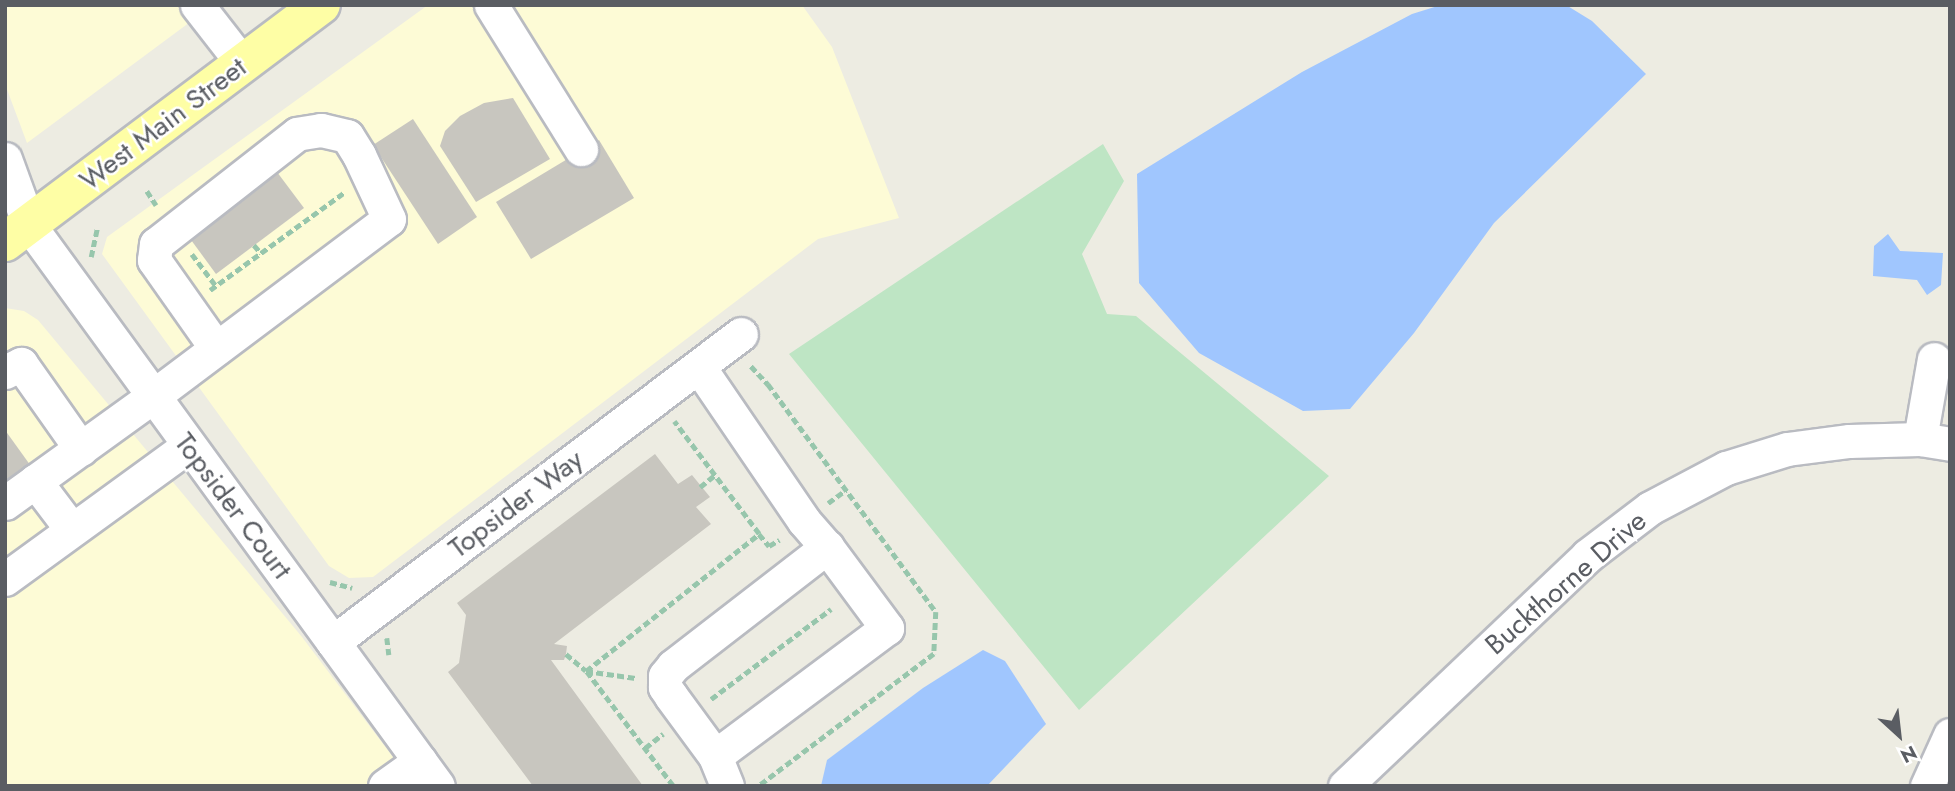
<!DOCTYPE html>
<style>
body{margin:0}
#map{position:relative;width:1955px;height:791px;overflow:hidden;background:#edece2;font-family:Jost,sans-serif}
div>[style]{position:absolute}
[style*='--x']{left:calc(var(--x)*1px);top:calc(var(--y)*1px);width:calc(var(--w)*1px);rotate:calc(var(--a)*1deg)}
.commercial>*{inset:0;background:#fdfbd6}
.green>*{inset:0;background:#bee5c4}
.water>*{inset:0;background:#a0c6fe}
.building>*{inset:0;background:#c8c6bf}
.path>*{height:4.5px;margin-top:-2.25px;transform-origin:0;background:repeating-linear-gradient(90deg,#97c6ac 0 7px,transparent 0 10.5px)}
.roads{filter:drop-shadow(2px 0 #b9bbc1) drop-shadow(-2px 0 #b9bbc1) drop-shadow(0 2px #b9bbc1) drop-shadow(0 -2px #b9bbc1)}
.minor>*{height:33px;margin:-16.5px;padding:0 16.5px;transform-origin:16.5px;border-radius:16.5px;background:#fff}
.major>*{height:38px;margin:-19px;padding:0 19px;transform-origin:19px;border-radius:19px;background:#fefea5}
span{translate:-50% -50%;white-space:nowrap;text-align:center;line-height:1.15;-webkit-text-stroke:5px #fff;paint-order:stroke}
.street-label{font-size:28px;color:#5a5d63}
.frame{position:absolute;inset:0;border:7px solid #5a5d63;pointer-events:none}
.north{position:absolute;left:1864px;top:700px;width:70px;height:70px;-webkit-text-stroke:5px #fff;paint-order:stroke;rotate:153deg;font-size:19px;font-weight:700;line-height:28px;text-align:center;color:#5a5d63}
.north::after{content:'';display:block;margin:auto;width:24px;height:32px;background:#5a5d63;clip-path:polygon(50% 0,100% 100%,50% 72%,0 100%)}
</style>
<div id="map">
<div class="commercial">
<i style="clip-path:polygon(5px 5px,213px 5px,27px 143px,5px 84px)"></i>
<i style="clip-path:polygon(428px 5px,802px 5px,832px 47px,899px 218px,818px 239px,373px 577px,349px 578px,329px 566px,102px 254px,107px 237px)"></i>
<i style="clip-path:polygon(5px 308px,24px 311px,38px 320px,302px 637px,415px 786px,5px 786px)"></i>
</div>
<div class="green">
<i style="clip-path:polygon(1103px 144px,1124px 181px,1082px 254px,1107px 314px,1136px 316px,1329px 476px,1079px 710px,789px 354px)"></i>
</div>
<div class="water">
<i style="clip-path:polygon(1441px 5px,1566px 5px,1592px 21px,1646px 74px,1494px 223px,1414px 333px,1350px 409px,1303px 411px,1199px 353px,1139px 283px,1137px 174px,1302px 72px,1412px 14px)"></i>
<i style="clip-path:polygon(1888px 234px,1900px 251px,1943px 253px,1941px 285px,1927px 295px,1917px 280px,1873px 276px,1874px 246px)"></i>
<i style="clip-path:polygon(983px 650px,1005px 661px,1046px 724px,987px 786px,821px 786px,827px 760px,923px 688px)"></i>
</div>
<div class="building">
<i style="clip-path:polygon(513px 98px,550px 159px,476px 202px,440px 146px,445px 131px,460px 116px,484px 103px)"></i>
<i style="clip-path:polygon(413px 119px,477px 217px,438px 244px,373px 145px)"></i>
<i style="clip-path:polygon(599px 140px,634px 198px,531px 259px,496px 202px)"></i>
<i style="clip-path:polygon(271px 164px,304px 208px,216px 274px,183px 229px)"></i>
<i style="clip-path:polygon(5px 430px,33px 469px,11px 485px,5px 476px)"></i>
<i style="clip-path:polygon(655px 454px,678px 484px,692px 475px,710px 497px,696px 507px,711px 524px,554px 644px,567px 646px,566px 654px,564px 660px,551px 660px,643px 786px,533px 786px,448px 672px,459px 663px,466px 615px,457px 603px)"></i>
</div>
<div class="path">
<i style="--x:147;--y:191;--w:17;--a:57"></i>
<i style="--x:254;--y:245;--w:11;--a:49"></i>
<i style="--x:192;--y:254;--w:39;--a:53"></i>
<i style="--x:91;--y:257;--w:30;--a:-78"></i>
<i style="--x:210;--y:290;--w:167;--a:-36"></i>
<i style="--x:751;--y:366;--w:25;--a:47"></i>
<i style="--x:768;--y:384;--w:283;--a:53.6"></i>
<i style="--x:936;--y:612;--w:42;--a:92.7"></i>
<i style="--x:934;--y:654;--w:219;--a:143"></i>
<i style="--x:700;--y:487;--w:19;--a:-39"></i>
<i style="--x:828;--y:503;--w:22;--a:-36"></i>
<i style="--x:759;--y:534;--w:16;--a:50"></i>
<i style="--x:769;--y:546;--w:12;--a:-31"></i>
<i style="--x:330;--y:582;--w:23;--a:15"></i>
<i style="--x:387;--y:638;--w:17;--a:83"></i>
<i style="--x:566;--y:654;--w:26;--a:40"></i>
<i style="--x:586;--y:671;--w:50;--a:8"></i>
<i style="--x:711;--y:699;--w:150;--a:-36.9"></i>
<i style="--x:645;--y:748;--w:23;--a:-38"></i>
<i style="--x:673;--y:786;--w:144;--a:-127.1"></i>
<i style="--x:586;--y:671;--w:221;--a:-38.4"></i>
<i style="--x:759;--y:534;--w:141;--a:-127"></i>
</div>
<div class="roads">
<div class="minor">
<i style="--x:197;--y:5;--w:75;--a:52.1"></i>
<i style="--x:491;--y:5;--w:170;--a:58"></i>
<i style="--x:5;--y:159;--w:70;--a:70"></i>
<i style="--x:29;--y:225;--w:694;--a:53.91"></i>
<i style="--x:699;--y:367;--w:186;--a:55.7"></i>
<i style="--x:804;--y:521;--w:35;--a:49"></i>
<i style="--x:827;--y:547;--w:101;--a:53.5"></i>
<i style="--x:887;--y:628;--w:214;--a:143.3"></i>
<i style="--x:715;--y:756;--w:74;--a:-126.3"></i>
<i style="--x:671;--y:696;--w:11;--a:-124"></i>
<i style="--x:665;--y:687;--w:11;--a:-90"></i>
<i style="--x:665;--y:676;--w:13;--a:-51"></i>
<i style="--x:673;--y:666;--w:195;--a:-37.7"></i>
<i style="--x:5;--y:372;--w:18;--a:-27"></i>
<i style="--x:21;--y:364;--w:104;--a:54.8"></i>
<i style="--x:1920;--y:439;--w:81;--a:-80.1"></i>
<i style="--x:35;--y:481;--w:61;--a:52.9"></i>
<i style="--x:5;--y:503;--w:181;--a:-35.8"></i>
<i style="--x:152;--y:397;--w:296;--a:-36.9"></i>
<i style="--x:389;--y:219;--w:71;--a:-115.1"></i>
<i style="--x:359;--y:155;--w:22;--a:-122"></i>
<i style="--x:347;--y:136;--w:27;--a:-167"></i>
<i style="--x:321;--y:130;--w:24;--a:171"></i>
<i style="--x:297;--y:134;--w:179;--a:142"></i>
<i style="--x:156;--y:244;--w:16;--a:97"></i>
<i style="--x:154;--y:260;--w:108;--a:54.8"></i>
<i style="--x:5;--y:579;--w:226;--a:-36"></i>
<i style="--x:333;--y:642;--w:511;--a:-37.05"></i>
<i style="--x:715;--y:756;--w:32;--a:68"></i>
<i style="--x:385;--y:786;--w:43;--a:-35.5"></i>
<i style="--x:1345;--y:786;--w:334;--a:-43.5"></i>
<i style="--x:1587;--y:556;--w:79;--a:-37.3"></i>
<i style="--x:1650;--y:508;--w:86;--a:-27.8"></i>
<i style="--x:1726;--y:468;--w:64;--a:-17.3"></i>
<i style="--x:1787;--y:449;--w:63;--a:-7.4"></i>
<i style="--x:1849;--y:441;--w:71;--a:-1.6"></i>
<i style="--x:1920;--y:439;--w:30;--a:9"></i>
<i style="--x:1927;--y:786;--w:56;--a:-65.7"></i>
</div>
<div class="major">
<i style="--x:5;--y:242;--w:395;--a:-36.9"></i>
</div>
</div>
<div class="street-label">
<span style="left:163px;top:124px;rotate:-37deg">West Main Street</span>
<span style="left:516px;top:504px;rotate:-37deg">Topsider Way</span>
<span style="left:233px;top:506px;rotate:53deg">Topsider Court</span>
<span style="left:1566px;top:583px;rotate:-41deg">Buckthorne Drive</span>
</div>
<div class="frame"></div>
<div class="north">N</div>
</div>
